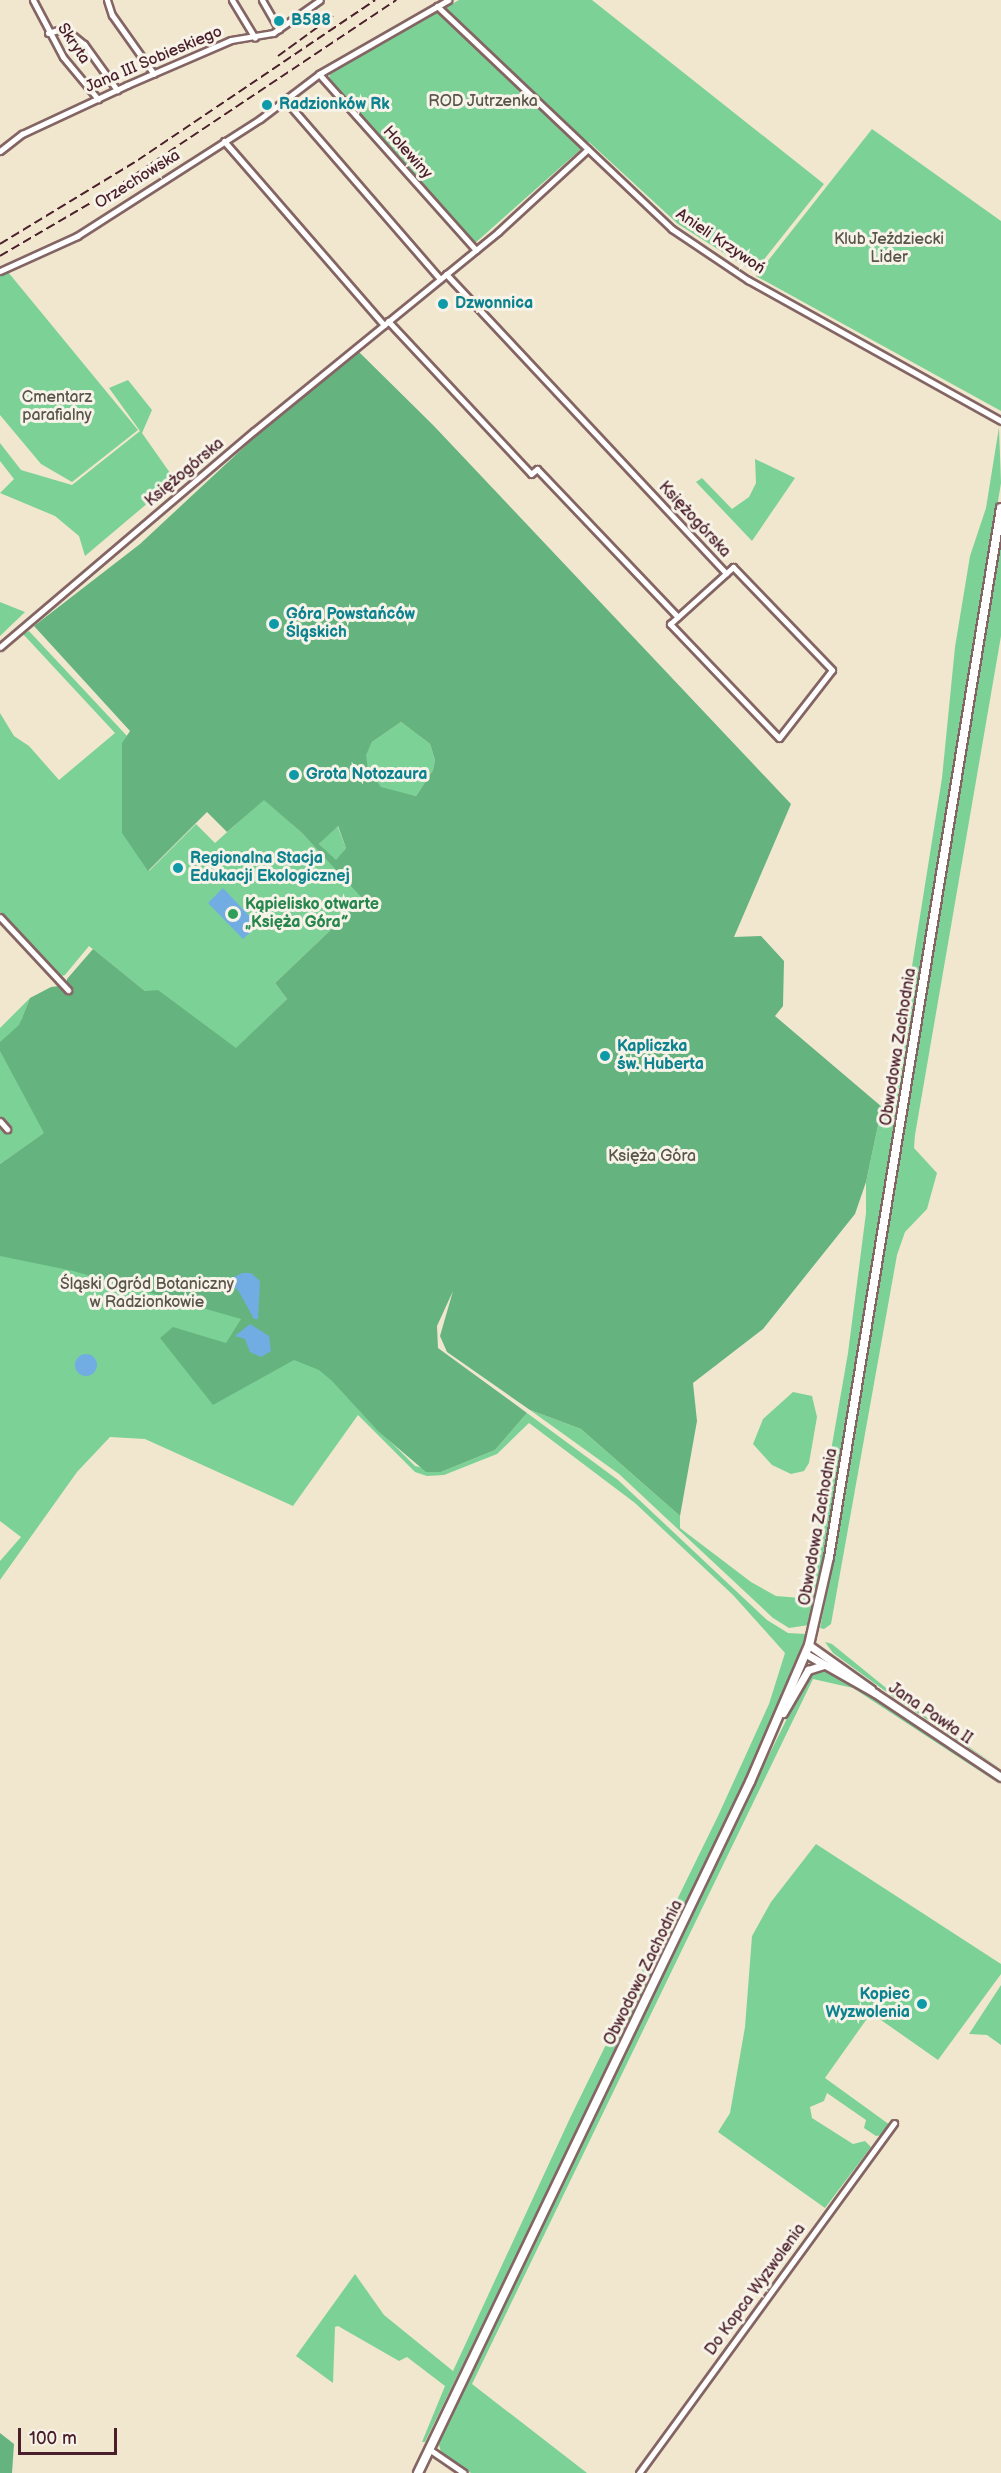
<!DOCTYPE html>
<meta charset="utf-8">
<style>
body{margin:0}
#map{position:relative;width:1001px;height:2473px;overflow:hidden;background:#f1e7cf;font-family:"Balsamiq Sans",sans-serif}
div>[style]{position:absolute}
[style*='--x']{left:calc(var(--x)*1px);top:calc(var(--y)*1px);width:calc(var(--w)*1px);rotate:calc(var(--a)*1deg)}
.green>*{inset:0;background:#7cd296}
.forest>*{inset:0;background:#65b47f}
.water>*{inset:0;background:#71ade2}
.round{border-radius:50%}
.roads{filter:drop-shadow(2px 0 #846564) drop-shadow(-2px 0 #846564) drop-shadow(0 2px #846564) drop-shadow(0 -2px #846564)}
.minor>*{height:5px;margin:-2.5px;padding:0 2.5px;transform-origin:2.5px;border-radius:2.5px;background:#fff}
.tertiary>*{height:7px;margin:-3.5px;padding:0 3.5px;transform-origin:3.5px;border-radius:3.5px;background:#fff}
.secondary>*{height:8px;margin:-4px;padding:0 4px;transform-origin:4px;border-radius:4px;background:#fff}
.rail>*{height:2px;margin-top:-1px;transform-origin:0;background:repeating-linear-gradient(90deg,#4a1f2b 0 9px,transparent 0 13.5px)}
.dots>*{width:16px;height:16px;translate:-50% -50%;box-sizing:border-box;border:3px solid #f7f3e8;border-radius:50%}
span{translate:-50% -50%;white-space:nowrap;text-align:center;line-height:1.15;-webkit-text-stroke:6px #f7f3e8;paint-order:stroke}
.culture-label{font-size:16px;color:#0d838f;font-weight:700}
.left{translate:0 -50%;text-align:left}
.right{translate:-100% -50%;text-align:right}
.street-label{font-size:16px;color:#4a1f2b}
.park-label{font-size:16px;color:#59554b}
.leisure-label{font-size:16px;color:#27864d;font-weight:700}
.scale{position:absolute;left:18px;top:2428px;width:99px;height:27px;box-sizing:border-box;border:3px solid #4a1f2b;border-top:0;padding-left:8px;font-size:18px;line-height:21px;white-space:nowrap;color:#4a1f2b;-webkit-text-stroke:4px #f7f3e8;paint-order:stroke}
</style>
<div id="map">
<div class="green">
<i style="clip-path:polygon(459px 0,592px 0,824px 184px,754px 272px,678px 224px,589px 142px,474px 244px,329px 78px,330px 74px)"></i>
<i style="clip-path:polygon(872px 129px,1001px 221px,1001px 411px,756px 276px)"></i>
<i style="clip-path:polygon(8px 272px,138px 430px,72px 482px,41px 464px,0 415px,0 275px)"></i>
<i style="clip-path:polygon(128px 380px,152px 410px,142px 433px,175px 480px,85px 556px,79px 536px,55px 516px,0 493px,14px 479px,0 461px,0 443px,21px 470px,72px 485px,140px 431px,109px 388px)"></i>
<i style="clip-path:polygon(999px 427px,1001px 483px,826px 1549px,809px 1625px,789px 1628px,773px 1618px,619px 1474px,530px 1410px,581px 1429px,680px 1516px,680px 1528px,751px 1582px,776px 1596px,800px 1598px,813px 1554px,848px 1353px,866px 1213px,866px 1182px,882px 1107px,892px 1092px,942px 778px,955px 647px,970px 556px,986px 508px)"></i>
<i style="clip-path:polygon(755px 459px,795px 478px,752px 541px,696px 482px,702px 478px,732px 509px,749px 497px,756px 483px)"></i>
<i style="clip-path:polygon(1001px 543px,1001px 636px,915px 1135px,914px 1148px,937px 1173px,927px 1209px,905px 1232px,897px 1255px,831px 1624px,824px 1629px,820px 1628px,844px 1503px)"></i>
<i style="clip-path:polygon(0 602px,25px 612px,0 636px)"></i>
<i style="clip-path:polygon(29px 631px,127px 736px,122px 744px,149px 871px,196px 824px,215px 843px,264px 799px,302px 833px,364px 898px,275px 983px,287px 999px,236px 1049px,145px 991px,89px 946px,65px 975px,58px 977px,0 912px,0 713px,14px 736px,29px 746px,59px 780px,115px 733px,23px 634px)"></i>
<i style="clip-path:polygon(401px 722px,430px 744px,435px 760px,433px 770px,416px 796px,381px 788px,368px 769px,365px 755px,372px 742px)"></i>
<i style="clip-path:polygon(337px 825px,346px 848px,336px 861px,319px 844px)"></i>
<i style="clip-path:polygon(30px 998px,21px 1020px,361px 1412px,415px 1466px,441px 1472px,495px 1450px,527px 1413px,618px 1480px,767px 1620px,788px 1633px,806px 1634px,769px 1733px,713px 1852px,425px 2442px,422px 2442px,445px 2386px,407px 2357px,399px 2361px,338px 2326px,335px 2327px,333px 2383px,296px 2356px,355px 2274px,384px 2315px,453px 2371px,571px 2116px,718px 1816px,769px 1704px,785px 1653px,733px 1595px,635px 1503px,529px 1423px,497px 1454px,444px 1475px,427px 1476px,415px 1472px,358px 1415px,293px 1506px,145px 1439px,110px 1437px,77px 1472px,0 1580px,0 1561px,21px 1537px,0 1521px,0 1168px,16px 1159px,43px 1134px,0 1164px,0 1028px)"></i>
<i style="clip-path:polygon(793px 1392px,812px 1396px,817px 1417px,809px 1463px,804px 1471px,791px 1474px,772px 1465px,753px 1444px,763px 1419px)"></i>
<i style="clip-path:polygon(825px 1642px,832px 1644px,896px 1696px,1001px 1769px,892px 1696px,833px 1653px)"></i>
<i style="clip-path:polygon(821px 1668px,880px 1701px,1001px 1785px,853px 1688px,813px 1679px,472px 2384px,587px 2473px,471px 2473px,441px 2452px,438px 2442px,763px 1767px,810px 1672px)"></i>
<i style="clip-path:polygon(816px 1844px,1001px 1964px,1001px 1974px,938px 2060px,871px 2013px,825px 2078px,890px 2125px,883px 2135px,876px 2136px,864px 2128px,866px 2120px,827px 2093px,824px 2101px,810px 2107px,812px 2118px,853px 2144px,865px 2141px,871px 2147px,825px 2208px,718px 2132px,730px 2113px,745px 2027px,752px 1936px,771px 1902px)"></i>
<i style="clip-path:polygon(1001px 1985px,1001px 2045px,987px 2035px,969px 2034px)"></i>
</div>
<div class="forest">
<i style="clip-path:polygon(evenodd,359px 352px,433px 425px,791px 804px,734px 937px,761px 936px,784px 961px,783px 1006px,775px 1016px,882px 1107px,866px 1182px,855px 1214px,763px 1329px,693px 1383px,697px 1421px,680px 1516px,581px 1429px,530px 1410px,447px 1352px,440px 1336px,453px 1291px,437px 1326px,438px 1348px,527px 1413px,495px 1450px,441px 1472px,426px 1472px,378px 1431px,332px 1381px,319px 1370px,294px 1360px,213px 1405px,160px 1338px,173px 1327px,226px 1343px,241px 1319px,73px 1271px,0 1256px,0 1164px,44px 1133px,0 1051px,0 1042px,19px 1025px,30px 998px,51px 987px,67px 985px,67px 979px,93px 949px,145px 991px,158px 990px,236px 1048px,287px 999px,275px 983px,363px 899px,302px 833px,264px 800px,227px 832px,207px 812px,148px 871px,122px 833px,122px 743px,130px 731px,34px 626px,140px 544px,256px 436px,359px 352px,401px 722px,430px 744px,435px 760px,433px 770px,416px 796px,381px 787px,368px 769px,366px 755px,372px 742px,401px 722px,359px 352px,338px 826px,346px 848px,336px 860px,319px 844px,338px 826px)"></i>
<i style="clip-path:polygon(0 2433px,14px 2444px,12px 2473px,0 2473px)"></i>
</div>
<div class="water">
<i style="clip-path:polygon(223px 888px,258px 925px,243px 939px,208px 903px)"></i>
<i style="clip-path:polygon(242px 1273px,251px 1273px,260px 1281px,258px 1319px,254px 1319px,238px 1290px,229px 1284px,228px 1280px)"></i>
<i style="clip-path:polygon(250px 1324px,269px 1336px,271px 1351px,261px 1357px,250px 1352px,245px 1339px,235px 1336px)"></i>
<i class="round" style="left:75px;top:1354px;width:22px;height:22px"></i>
</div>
<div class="roads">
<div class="minor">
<i style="--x:33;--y:0;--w:64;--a:62.2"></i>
<i style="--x:63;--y:57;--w:55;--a:50.2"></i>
<i style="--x:107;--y:0;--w:16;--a:72"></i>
<i style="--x:112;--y:15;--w:72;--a:54.6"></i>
<i style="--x:232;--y:0;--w:44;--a:58.8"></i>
<i style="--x:262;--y:0;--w:34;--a:60"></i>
<i style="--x:437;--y:6;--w:324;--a:43.5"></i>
<i style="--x:672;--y:229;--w:92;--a:33.9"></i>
<i style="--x:748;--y:280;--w:290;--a:29.1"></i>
<i style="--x:48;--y:33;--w:17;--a:-17"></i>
<i style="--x:64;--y:28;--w:26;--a:39"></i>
<i style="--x:84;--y:44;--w:57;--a:54.3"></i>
<i style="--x:319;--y:74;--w:236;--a:48.3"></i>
<i style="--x:285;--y:100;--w:237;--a:49.1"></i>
<i style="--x:224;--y:141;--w:244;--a:49"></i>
<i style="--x:0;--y:151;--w:28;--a:-38"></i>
<i style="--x:22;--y:134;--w:116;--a:-25"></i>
<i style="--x:127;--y:85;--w:113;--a:-23.4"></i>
<i style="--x:231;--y:40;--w:43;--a:-9.5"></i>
<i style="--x:273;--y:33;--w:57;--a:-35.1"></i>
<i style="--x:0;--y:271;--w:85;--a:-24.4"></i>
<i style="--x:77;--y:236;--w:217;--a:-32.6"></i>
<i style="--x:260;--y:119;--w:74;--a:-37.3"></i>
<i style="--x:319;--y:74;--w:149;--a:-29.8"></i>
<i style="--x:446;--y:274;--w:410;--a:46.9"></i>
<i style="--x:388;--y:321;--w:209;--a:46.9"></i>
<i style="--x:531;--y:474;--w:8;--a:-40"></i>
<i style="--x:537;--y:469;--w:204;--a:46.4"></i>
<i style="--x:733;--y:567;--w:143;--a:46.1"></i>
<i style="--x:832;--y:670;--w:86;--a:127.9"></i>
<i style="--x:779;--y:738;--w:158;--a:-133.7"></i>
<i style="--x:670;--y:624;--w:85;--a:-42.1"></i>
<i style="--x:0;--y:647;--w:333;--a:-40.4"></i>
<i style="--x:254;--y:431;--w:315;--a:-39.2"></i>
<i style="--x:498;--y:232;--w:122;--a:-42.7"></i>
<i style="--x:0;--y:917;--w:100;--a:47"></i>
<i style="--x:0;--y:1121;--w:11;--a:49"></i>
<i style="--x:429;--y:2449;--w:42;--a:34.4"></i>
<i style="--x:639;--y:2473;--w:433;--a:-53.9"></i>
</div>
<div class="tertiary">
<i style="--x:809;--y:1645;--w:76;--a:35.4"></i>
<i style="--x:806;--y:1654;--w:79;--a:29.5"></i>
<i style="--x:875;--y:1693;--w:151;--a:33.7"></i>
<i style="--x:783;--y:1713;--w:50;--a:-59.8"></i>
<i style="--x:808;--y:1670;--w:16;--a:-18"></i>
</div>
<div class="secondary">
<i style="--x:418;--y:2473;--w:767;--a:-64.34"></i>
<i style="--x:750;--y:1782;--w:149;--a:-66.7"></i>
<i style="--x:809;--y:1645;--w:90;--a:-77.2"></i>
<i style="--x:829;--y:1557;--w:1063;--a:-80.69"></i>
</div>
</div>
<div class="rail">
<i style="--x:278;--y:56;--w:68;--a:-36"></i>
<i style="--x:0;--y:244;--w:162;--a:-31.3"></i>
<i style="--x:138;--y:160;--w:286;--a:-34"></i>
<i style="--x:0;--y:256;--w:117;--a:-30.3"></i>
<i style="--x:101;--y:197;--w:355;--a:-33.7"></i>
</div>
<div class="dots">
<i style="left:279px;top:21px;background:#0f9aa8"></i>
<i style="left:267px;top:105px;background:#0f9aa8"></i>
<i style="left:443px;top:304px;background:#0f9aa8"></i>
<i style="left:274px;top:624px;background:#0f9aa8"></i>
<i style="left:294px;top:775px;background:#0f9aa8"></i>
<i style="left:178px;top:868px;background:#0f9aa8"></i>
<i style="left:233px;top:914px;background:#2e9e5b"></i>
<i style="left:605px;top:1056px;background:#0f9aa8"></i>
<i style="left:922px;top:2004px;background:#0f9aa8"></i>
</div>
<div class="culture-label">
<span class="left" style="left:291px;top:21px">B588</span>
<span class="left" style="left:279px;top:105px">Radzionków Rk</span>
<span class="left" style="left:455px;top:304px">Dzwonnica</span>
<span class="left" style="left:286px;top:624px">Góra Powstańców<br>Śląskich</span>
<span class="left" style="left:306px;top:775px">Grota Notozaura</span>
<span class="left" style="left:190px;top:868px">Regionalna Stacja<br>Edukacji Ekologicznej</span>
<span class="left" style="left:617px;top:1056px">Kapliczka<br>św. Huberta</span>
<span class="right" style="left:910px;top:2004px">Kopiec<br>Wyzwolenia</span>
</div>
<div class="street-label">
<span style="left:73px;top:44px;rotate:56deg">Skryta</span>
<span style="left:154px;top:60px;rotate:-23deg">Jana III Sobieskiego</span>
<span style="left:407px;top:153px;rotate:48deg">Holewiny</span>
<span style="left:138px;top:180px;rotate:-32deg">Orzechowska</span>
<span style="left:720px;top:242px;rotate:34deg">Anieli Krzywoń</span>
<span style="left:185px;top:473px;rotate:-40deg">Księżogórska</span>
<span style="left:694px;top:520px;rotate:47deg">Księżogórska</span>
<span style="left:899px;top:1047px;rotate:-81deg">Obwodowa Zachodnia</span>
<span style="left:819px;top:1527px;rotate:-80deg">Obwodowa Zachodnia</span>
<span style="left:930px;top:1714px;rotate:34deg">Jana Pawła II</span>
<span style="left:644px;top:1973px;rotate:-64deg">Obwodowa Zachodnia</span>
<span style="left:756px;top:2290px;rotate:-54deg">Do Kopca Wyzwolenia</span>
</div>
<div class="park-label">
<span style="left:483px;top:102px">ROD Jutrzenka</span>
<span style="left:889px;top:249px">Klub Jeździecki<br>Lider</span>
<span style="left:57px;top:407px">Cmentarz<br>parafialny</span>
<span style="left:652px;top:1157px">Księża Góra</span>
<span style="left:147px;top:1294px">Śląski Ogród Botaniczny<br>w Radzionkowie</span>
</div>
<div class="leisure-label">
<span class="left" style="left:245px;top:914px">Kąpielisko otwarte<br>„Księża Góra”</span>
</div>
<div class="scale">100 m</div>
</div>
